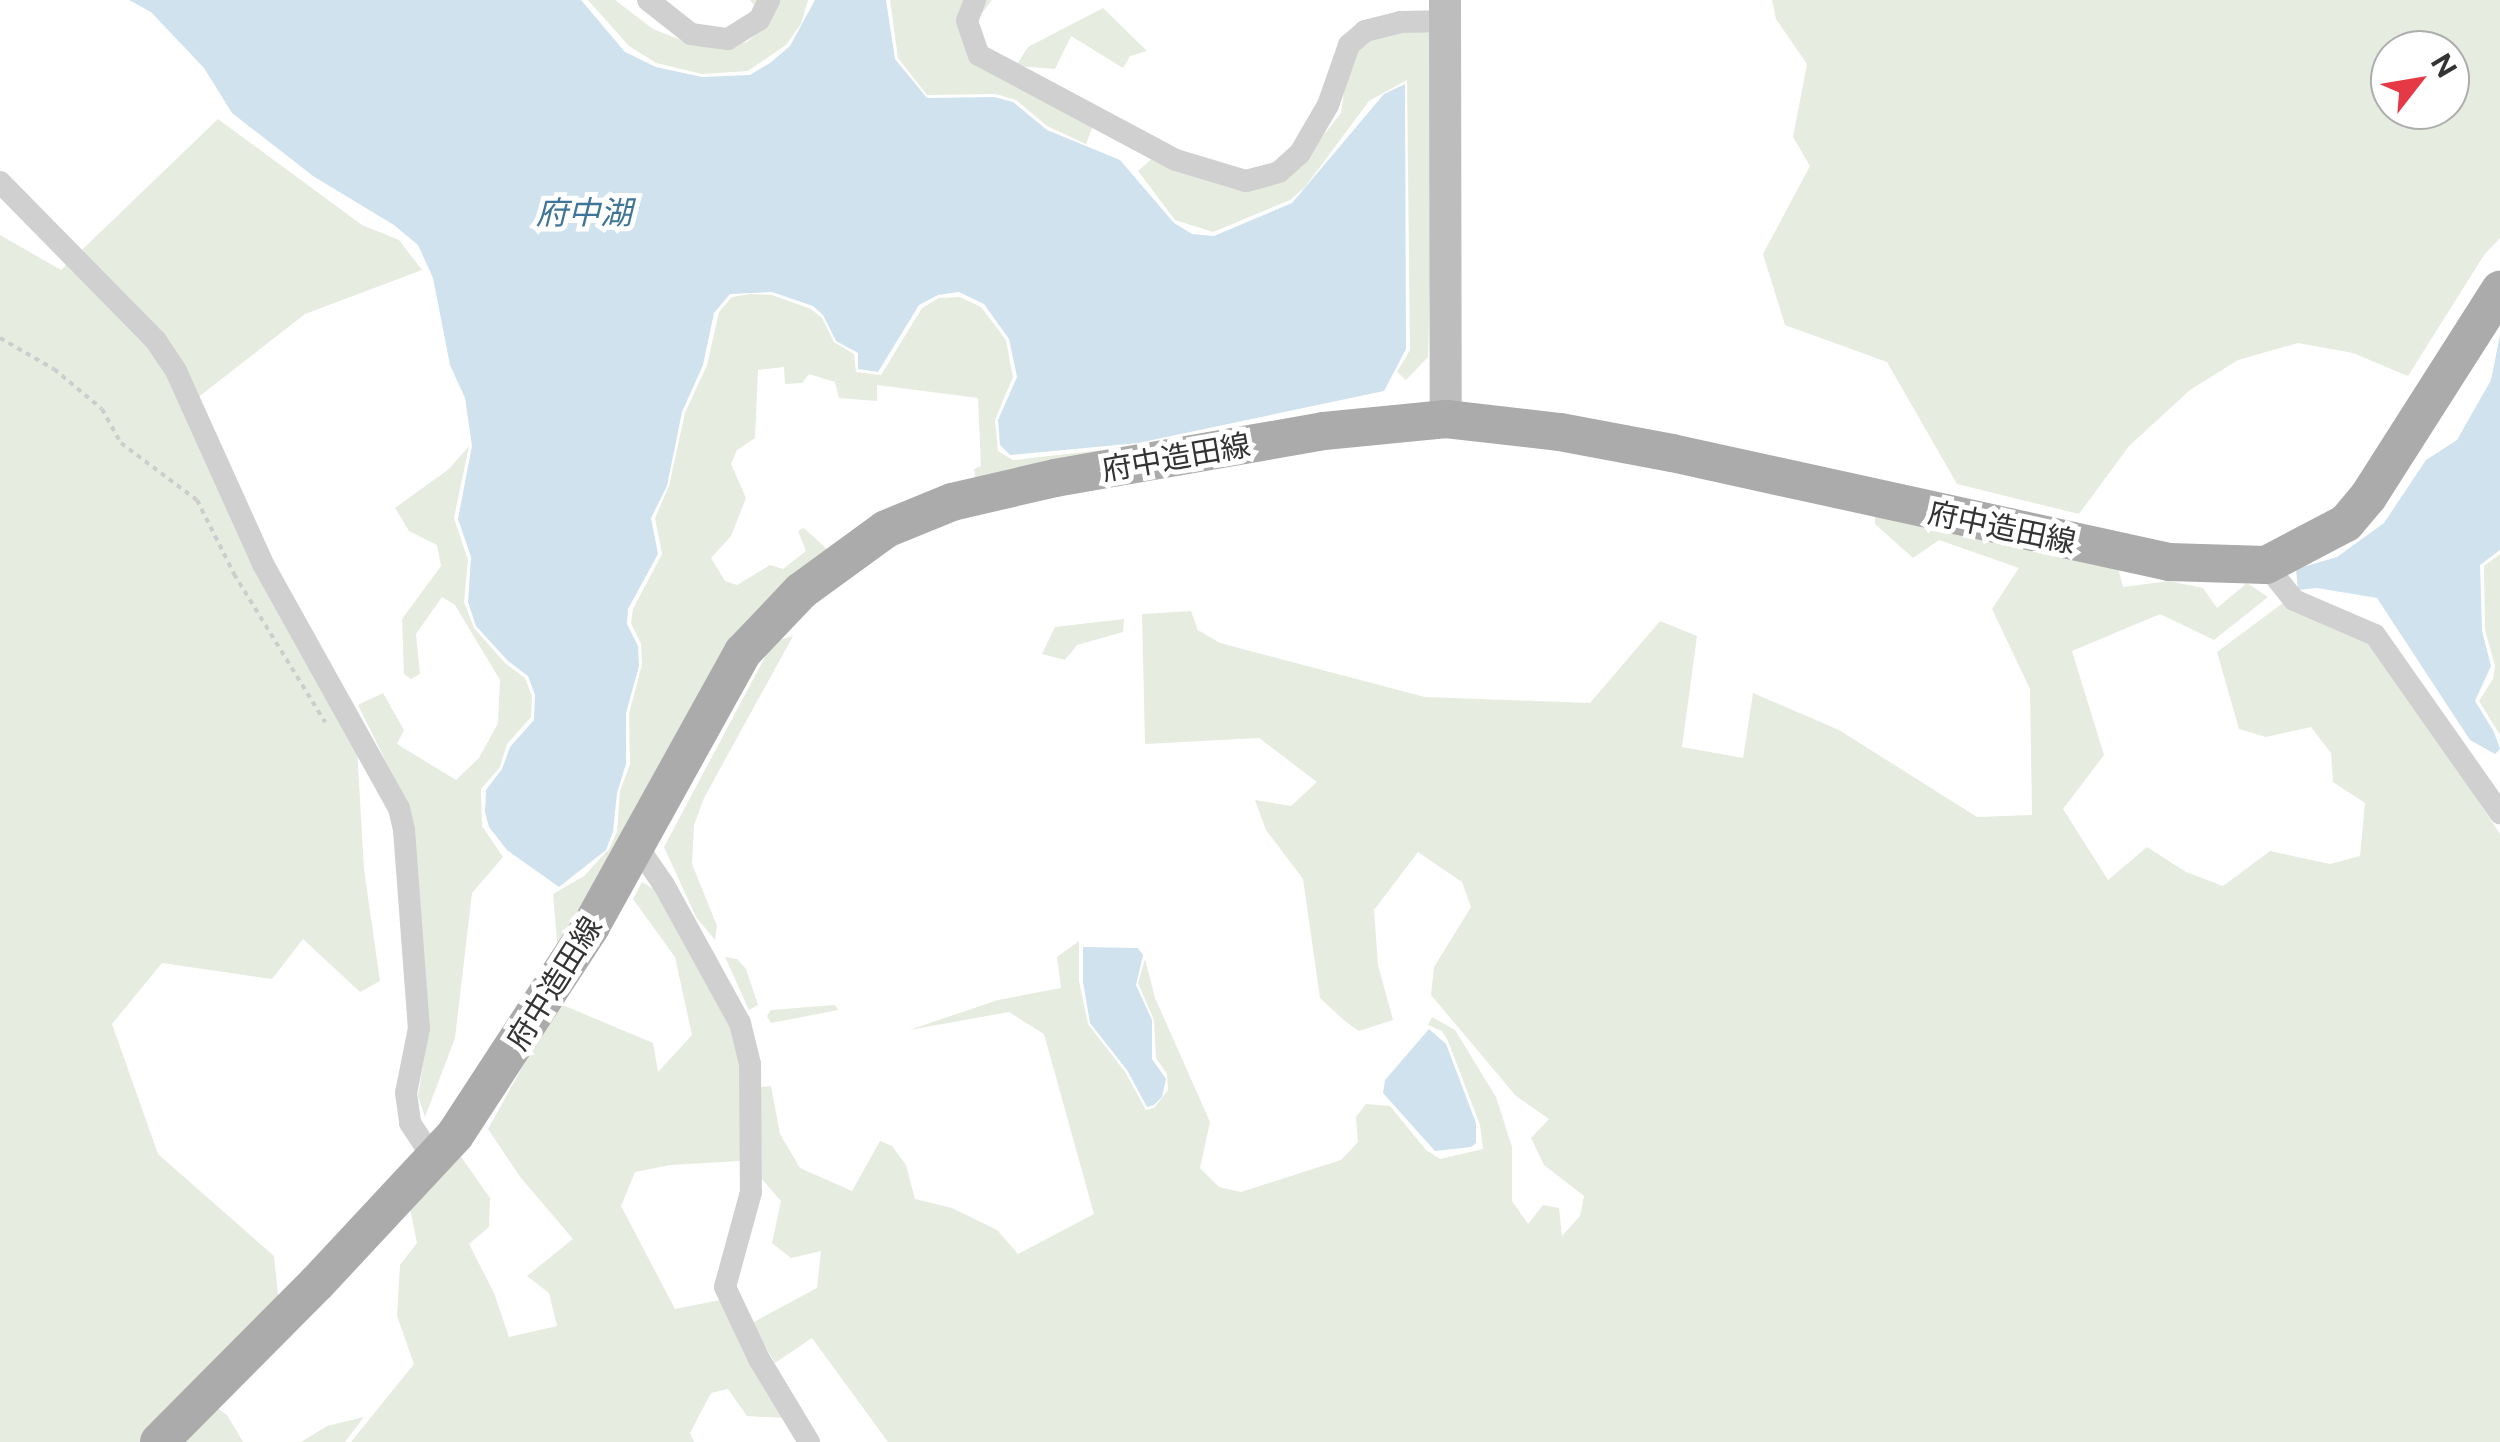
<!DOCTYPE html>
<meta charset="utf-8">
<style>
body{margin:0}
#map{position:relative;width:2500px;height:1442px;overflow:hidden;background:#fff;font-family:"Public Sans","Noto Sans JP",sans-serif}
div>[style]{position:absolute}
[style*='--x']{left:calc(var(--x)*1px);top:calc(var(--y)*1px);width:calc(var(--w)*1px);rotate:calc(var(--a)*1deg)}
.green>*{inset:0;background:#e6ecdf}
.water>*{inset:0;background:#cfe2ee}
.path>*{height:4px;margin-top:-2px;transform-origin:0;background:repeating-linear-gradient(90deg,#cdcdcd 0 5px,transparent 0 10px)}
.street>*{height:22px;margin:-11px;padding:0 11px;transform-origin:11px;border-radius:11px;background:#d0d0d0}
.secondary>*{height:32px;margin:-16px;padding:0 16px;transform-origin:16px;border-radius:16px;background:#bdbdbd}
.primary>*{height:38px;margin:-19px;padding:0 19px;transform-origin:19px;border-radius:19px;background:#ababab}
span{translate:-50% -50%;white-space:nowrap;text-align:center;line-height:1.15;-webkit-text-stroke:10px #fff;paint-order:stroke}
.street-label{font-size:30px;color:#333}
.water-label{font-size:32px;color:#3f7597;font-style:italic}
.north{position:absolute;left:2370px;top:30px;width:100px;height:100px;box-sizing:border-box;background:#fff;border:2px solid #adadad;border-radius:50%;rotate:59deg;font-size:28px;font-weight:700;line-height:40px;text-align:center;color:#333}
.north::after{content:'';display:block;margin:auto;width:35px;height:45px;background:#e63946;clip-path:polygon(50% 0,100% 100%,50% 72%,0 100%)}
</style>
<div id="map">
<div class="green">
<i style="clip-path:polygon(588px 0,615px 0,653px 29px,689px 43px,715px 47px,747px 42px,769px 23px,750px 0,808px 0,801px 24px,786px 45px,748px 71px,702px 74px,656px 63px,629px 46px)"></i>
<i style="clip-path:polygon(890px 0,992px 0,965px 35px,1094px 123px,1086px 144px,1047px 126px,1016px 100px,996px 94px,927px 95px,898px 58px)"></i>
<i style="clip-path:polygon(evenodd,1772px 0,2500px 0,2500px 238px,2484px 255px,2408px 376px,2353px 353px,2298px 343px,2238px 360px,2190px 390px,2129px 446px,2079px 514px,1957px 484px,1887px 362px,1785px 325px,1763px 254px,1810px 166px,1793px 137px,1807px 64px,1776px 19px,1772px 0,2390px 50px,2450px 50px,2450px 110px,2390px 110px,2390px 50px)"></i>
<i style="clip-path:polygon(1103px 8px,1147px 51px,1130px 56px,1123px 68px,1071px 36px,1055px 69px,1016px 66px,1028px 47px)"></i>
<i style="clip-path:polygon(1437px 25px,1428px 357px,1406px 380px,1397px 372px,1410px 350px,1407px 80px,1369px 101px,1305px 187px,1290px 200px,1213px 232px,1175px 220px,1138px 171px,1154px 157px,1190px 175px,1300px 165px,1341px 113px,1349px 57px,1371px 35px)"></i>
<i style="clip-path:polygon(218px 119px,362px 225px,399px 240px,422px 270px,305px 314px,183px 409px,357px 748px,364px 869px,380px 981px,360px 992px,303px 939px,272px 979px,162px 963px,112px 1024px,158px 1154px,274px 1256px,279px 1304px,141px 1442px,0 1442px,0 235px,61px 270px)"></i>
<i style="clip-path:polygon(751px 294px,772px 295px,811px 309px,822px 318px,834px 342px,854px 354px,856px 372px,881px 375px,922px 308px,939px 298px,960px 297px,981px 307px,1006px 340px,1013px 377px,995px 420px,998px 451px,1013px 460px,1129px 447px,976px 485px,974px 469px,981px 466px,978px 398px,877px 385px,877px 401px,839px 398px,835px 382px,809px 374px,802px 383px,785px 384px,784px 367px,758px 370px,755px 438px,737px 450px,731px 464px,746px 498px,731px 536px,711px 558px,725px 581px,737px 585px,770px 565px,783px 569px,806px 551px,798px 531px,804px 528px,831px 553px,558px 952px,553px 894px,584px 876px,609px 849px,617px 832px,620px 791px,630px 764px,629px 714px,642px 664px,641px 644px,631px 623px,633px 609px,662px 554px,655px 518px,669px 486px,685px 413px,707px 365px,719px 312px,732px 297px)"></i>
<i style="clip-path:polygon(469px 446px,454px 518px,468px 560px,464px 602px,474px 628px,505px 663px,525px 678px,532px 696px,531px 717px,507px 744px,500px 767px,481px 789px,482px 826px,503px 857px,472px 893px,455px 1038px,425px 1117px,418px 1096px,429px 1028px,395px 780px,358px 705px,383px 693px,404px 730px,397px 744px,456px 780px,479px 758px,498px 723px,500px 680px,455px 605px,442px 597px,416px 634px,420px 674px,411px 679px,404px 674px,402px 619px,441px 566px,437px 545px,409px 531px,395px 508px,449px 469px)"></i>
<i style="clip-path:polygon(1875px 515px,2118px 568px,2123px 587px,2169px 581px,2203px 588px,2217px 608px,2247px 583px,2268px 597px,2214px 640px,2160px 614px,2072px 651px,2104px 755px,2063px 809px,2108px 880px,2147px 847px,2186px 872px,2223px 886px,2270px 851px,2330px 864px,2360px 856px,2365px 803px,2333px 782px,2331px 753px,2311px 727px,2266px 737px,2239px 729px,2217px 652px,2283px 603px,2360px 638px,2383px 657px,2500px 834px,2500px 1442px,888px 1442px,812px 1338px,775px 1363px,752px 1323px,817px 1288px,821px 1251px,791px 1258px,772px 1243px,781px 1201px,761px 1178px,761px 1087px,771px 1086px,780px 1134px,800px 1168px,852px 1191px,880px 1141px,892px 1146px,906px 1165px,915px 1199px,952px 1208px,997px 1230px,1018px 1254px,1094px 1214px,1044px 1034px,1009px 1012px,909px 1030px,998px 1000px,1061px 988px,1057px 957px,1079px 941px,1079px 981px,1088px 1024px,1125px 1072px,1146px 1110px,1154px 1108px,1168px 1090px,1167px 1074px,1156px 1058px,1154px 1020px,1138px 983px,1145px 959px,1155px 998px,1210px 1122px,1200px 1168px,1219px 1187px,1241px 1192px,1341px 1160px,1358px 1142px,1356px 1117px,1366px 1104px,1390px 1106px,1426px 1150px,1440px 1159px,1483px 1149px,1480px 1125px,1448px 1041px,1442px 1031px,1428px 1025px,1432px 1017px,1455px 1030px,1496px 1097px,1512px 1147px,1512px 1201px,1528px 1224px,1543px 1205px,1559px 1208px,1562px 1236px,1580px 1216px,1584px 1196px,1544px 1165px,1531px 1138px,1549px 1119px,1516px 1096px,1431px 995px,1434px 967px,1471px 907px,1462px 882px,1418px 852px,1374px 910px,1378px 965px,1393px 1020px,1359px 1031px,1346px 1022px,1320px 998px,1303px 879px,1266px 830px,1255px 800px,1291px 806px,1317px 782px,1259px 738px,1145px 744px,1142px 614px,1191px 611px,1198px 630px,1220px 643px,1425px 697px,1590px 703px,1660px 621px,1697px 636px,1682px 747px,1743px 758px,1753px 693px,1839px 730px,1977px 817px,2032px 815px,2030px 689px,1992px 609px,2019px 568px,1939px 540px,1913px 558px,1875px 524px)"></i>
<i style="clip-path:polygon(2500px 554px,2500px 735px,2479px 701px,2493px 679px,2495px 666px,2485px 630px,2484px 566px)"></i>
<i style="clip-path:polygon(1124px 619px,1123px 632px,1077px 645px,1065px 660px,1042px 654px,1055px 627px)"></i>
<i style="clip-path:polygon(793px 636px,704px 798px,694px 825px,692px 864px,717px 926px,715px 940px,696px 917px,664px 847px,773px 642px)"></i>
<i style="clip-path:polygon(642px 882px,657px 891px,731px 1026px,740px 1067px,741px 1161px,670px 1165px,635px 1172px,621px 1206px,675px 1309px,720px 1300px,784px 1418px,747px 1416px,728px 1389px,711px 1393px,690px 1433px,694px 1442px,351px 1442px,414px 1364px,397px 1316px,400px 1265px,417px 1243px,410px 1209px,459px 1154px,490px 1198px,489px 1227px,469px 1244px,494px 1293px,509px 1337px,557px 1326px,549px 1293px,527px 1276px,573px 1239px,521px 1178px,488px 1129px,558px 1003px,653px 1043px,658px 1072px,692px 1035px,675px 957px,633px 899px)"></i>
<i style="clip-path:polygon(725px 957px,737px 959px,746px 969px,758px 1005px,749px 1010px)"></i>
<i style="clip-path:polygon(835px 1005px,838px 1010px,771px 1023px,767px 1016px,771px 1010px)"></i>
<i style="clip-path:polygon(217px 1408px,227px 1415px,243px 1442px,182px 1442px)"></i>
<i style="clip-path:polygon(364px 1417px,345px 1442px,301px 1442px,327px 1426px)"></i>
</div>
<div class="water">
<i style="clip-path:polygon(129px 0,581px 0,625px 52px,656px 67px,702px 77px,750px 75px,770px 63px,790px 46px,815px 0,886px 0,895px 59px,927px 98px,994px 97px,1013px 102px,1047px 130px,1120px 160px,1174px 223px,1192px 234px,1214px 236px,1292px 203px,1384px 94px,1405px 84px,1406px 349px,1384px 391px,1138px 443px,1010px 455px,1000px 445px,998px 420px,1017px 377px,1009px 339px,984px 304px,959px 292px,938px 295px,919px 305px,878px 372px,858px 369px,858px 353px,836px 341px,823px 315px,813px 306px,772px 292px,730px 294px,714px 313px,703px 365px,682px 412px,667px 486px,651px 518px,658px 554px,628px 609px,627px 624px,638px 646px,639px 666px,626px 713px,626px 764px,617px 793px,613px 832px,606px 850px,559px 887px,507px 850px,489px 827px,485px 812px,486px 790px,502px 769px,510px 747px,534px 720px,535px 695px,528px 676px,508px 661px,476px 626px,468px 602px,471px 557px,458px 519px,472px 446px,465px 398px,450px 365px,433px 278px,418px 245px,394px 225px,313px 176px,232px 113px,204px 68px,151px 12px)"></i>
<i style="clip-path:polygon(2500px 335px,2500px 550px,2480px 565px,2482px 631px,2491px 666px,2475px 701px,2494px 732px,2500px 749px,2495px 754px,2470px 740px,2377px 598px,2317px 588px,2298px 590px,2296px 569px,2337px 557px,2384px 523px,2426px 460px,2457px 440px,2491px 380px)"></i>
<i style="clip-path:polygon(1083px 947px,1138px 948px,1143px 955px,1136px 985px,1152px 1020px,1152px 1059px,1166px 1079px,1162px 1097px,1154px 1105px,1147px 1107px,1127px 1070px,1090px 1023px,1083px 982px)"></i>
<i style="clip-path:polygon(1429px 1029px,1446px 1044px,1476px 1123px,1476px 1143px,1471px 1147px,1435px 1151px,1383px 1093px,1385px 1080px)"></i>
</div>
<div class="path">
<i style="--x:0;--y:338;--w:62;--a:29.9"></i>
<i style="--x:54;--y:369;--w:62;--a:39.8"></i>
<i style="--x:102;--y:409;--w:39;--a:61"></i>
<i style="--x:121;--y:443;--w:95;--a:36.9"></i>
<i style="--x:197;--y:500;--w:83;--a:63.4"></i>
<i style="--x:234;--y:574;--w:174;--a:58.4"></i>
</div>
<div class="street">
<i style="--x:648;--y:0;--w:55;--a:38.3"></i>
<i style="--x:691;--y:34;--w:37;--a:8"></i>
<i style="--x:728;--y:39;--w:36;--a:-32"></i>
<i style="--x:759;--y:20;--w:22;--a:-63"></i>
<i style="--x:975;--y:0;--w:22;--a:111"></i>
<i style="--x:967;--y:21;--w:36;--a:71"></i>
<i style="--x:979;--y:55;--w:223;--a:28.1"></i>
<i style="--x:1176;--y:160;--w:73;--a:16.7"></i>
<i style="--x:1246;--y:181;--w:34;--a:-15"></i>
<i style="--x:1279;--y:172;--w:28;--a:-42"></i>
<i style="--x:1300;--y:153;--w:56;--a:-59.7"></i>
<i style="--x:1328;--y:105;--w:64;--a:-70.7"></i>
<i style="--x:1349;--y:45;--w:21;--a:-41"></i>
<i style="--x:1365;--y:31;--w:36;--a:-14"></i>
<i style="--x:1400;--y:22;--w:45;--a:-1.3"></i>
<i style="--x:0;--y:182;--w:223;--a:45.5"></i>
<i style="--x:156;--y:341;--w:36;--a:56"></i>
<i style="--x:176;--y:371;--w:212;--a:65.7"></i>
<i style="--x:263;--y:564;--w:279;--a:60.9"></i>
<i style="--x:399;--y:808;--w:23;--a:77"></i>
<i style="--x:404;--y:830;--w:199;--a:85.7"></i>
<i style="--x:419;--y:1028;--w:66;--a:101.3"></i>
<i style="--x:406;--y:1093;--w:30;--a:82"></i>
<i style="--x:410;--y:1123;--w:42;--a:56.7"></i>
<i style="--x:2266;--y:565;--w:45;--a:51.3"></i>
<i style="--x:2294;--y:600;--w:88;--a:23.4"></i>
<i style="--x:2375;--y:635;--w:218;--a:54.9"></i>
<i style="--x:637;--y:846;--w:47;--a:55.3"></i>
<i style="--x:664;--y:885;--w:158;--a:61.2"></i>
<i style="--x:740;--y:1023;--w:42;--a:76.3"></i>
<i style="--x:750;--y:1064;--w:128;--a:89.6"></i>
<i style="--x:751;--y:1192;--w:98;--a:105.3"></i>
<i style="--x:725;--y:1287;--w:80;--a:64.7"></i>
<i style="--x:759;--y:1359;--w:97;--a:58.9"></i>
</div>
<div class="secondary">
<i style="--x:1445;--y:0;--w:419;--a:89.9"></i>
</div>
<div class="primary">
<i style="--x:159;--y:1442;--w:224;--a:-45.2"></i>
<i style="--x:317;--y:1283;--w:202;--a:-47"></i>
<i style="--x:455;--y:1135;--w:249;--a:-56.9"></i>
<i style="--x:591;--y:926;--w:313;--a:-61"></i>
<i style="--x:743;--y:652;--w:84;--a:-46.4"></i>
<i style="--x:801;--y:591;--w:105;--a:-36.1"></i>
<i style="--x:886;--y:529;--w:71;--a:-22.2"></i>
<i style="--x:952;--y:502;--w:106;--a:-13.1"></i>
<i style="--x:1055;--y:478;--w:273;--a:-9.9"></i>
<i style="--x:1324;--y:431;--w:123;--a:-5.6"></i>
<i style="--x:1446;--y:419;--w:115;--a:6.5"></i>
<i style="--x:1560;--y:432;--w:114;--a:10.6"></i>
<i style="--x:1672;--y:453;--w:509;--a:12.37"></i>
<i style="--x:2169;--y:562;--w:97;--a:1.8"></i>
<i style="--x:2266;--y:565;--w:90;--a:-27.7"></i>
<i style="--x:2346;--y:523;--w:34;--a:-50"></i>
<i style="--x:2368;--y:497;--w:246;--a:-57.5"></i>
</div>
<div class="street-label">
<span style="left:1176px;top:457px;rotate:-10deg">府中造田線</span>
<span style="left:2002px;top:527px;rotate:12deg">府中造田線</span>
<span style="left:554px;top:983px;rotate:-58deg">府中造田線</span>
</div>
<div class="water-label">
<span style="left:584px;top:213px">府中湖</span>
</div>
<div class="north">N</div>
</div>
